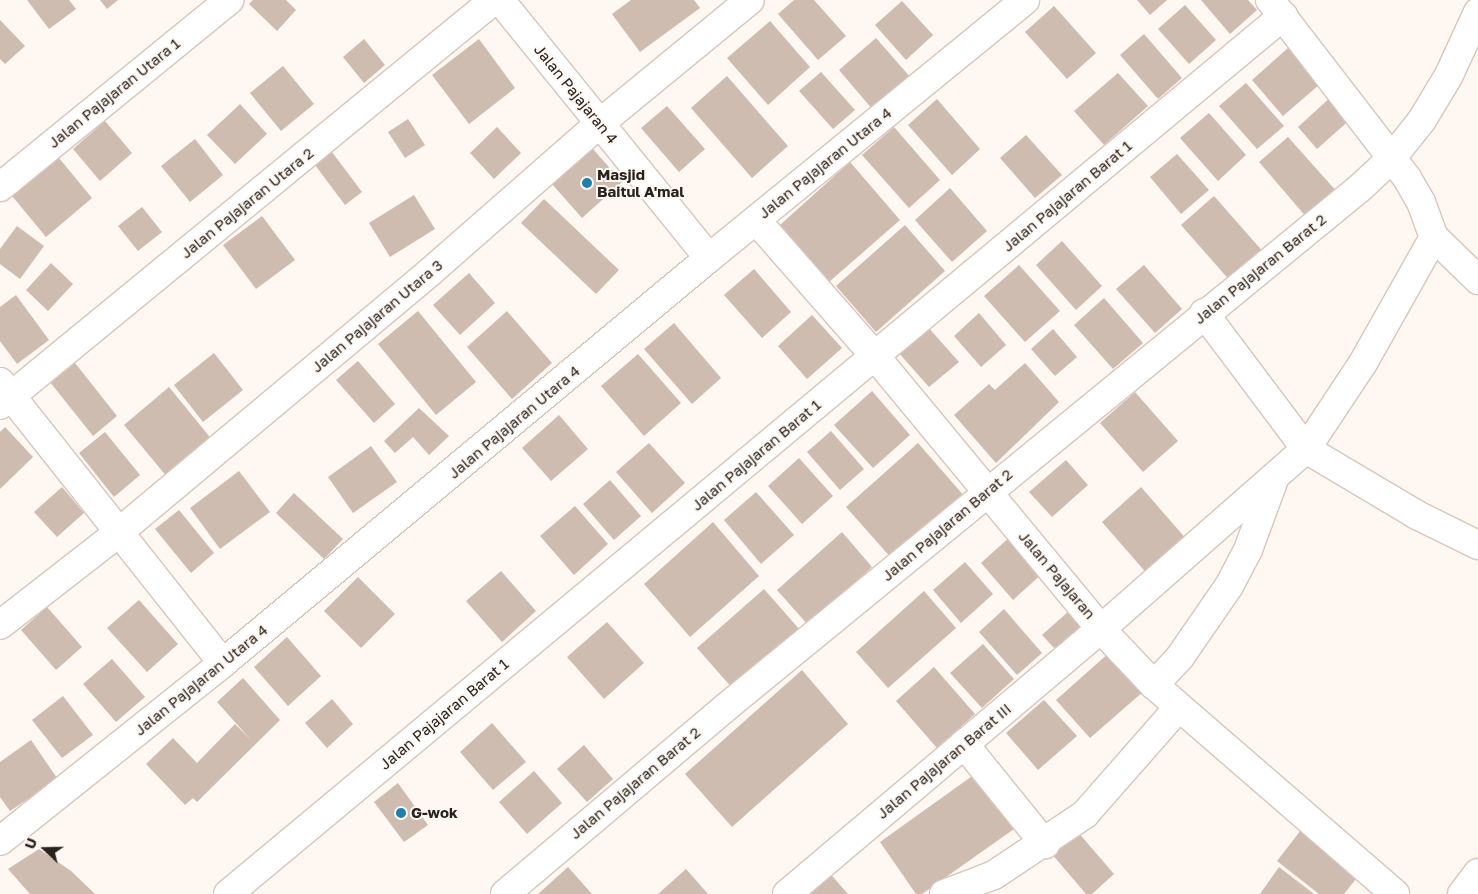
<!DOCTYPE html>
<style>
body{margin:0}
#map{position:relative;width:1478px;height:894px;overflow:hidden;background:#fef7f2;font-family:"Golos Text",sans-serif}
div>[style]{position:absolute}
[style*='--x']{left:calc(var(--x)*1px);top:calc(var(--y)*1px);width:calc(var(--w)*1px);rotate:calc(var(--a)*1deg)}
.building>*{inset:0;background:#cebcb1}
.roads{filter:drop-shadow(1px 0 #d8c6bb) drop-shadow(-1px 0 #d8c6bb) drop-shadow(0 1px #d8c6bb) drop-shadow(0 -1px #d8c6bb)}
.minor>*{height:28px;margin:-14px;padding:0 14px;transform-origin:14px;border-radius:14px;background:#fff}
.dots>*{width:14px;height:14px;translate:-50% -50%;box-sizing:border-box;border:2px solid #fef7f2;border-radius:50%}
span{translate:-50% -50%;white-space:nowrap;text-align:center;line-height:1.15;-webkit-text-stroke:4px #fef7f2;paint-order:stroke}
.street-label{font-size:15px;color:#29231f}
.poi-label{font-size:15px;color:#29231f;font-weight:700}
.left{translate:0 -50%;text-align:left}
.north{position:absolute;left:20px;top:824px;width:50px;height:50px;-webkit-text-stroke:4px #fef7f2;paint-order:stroke;rotate:291deg;font-size:14px;font-weight:700;line-height:20px;text-align:center;color:#29231f}
.north::after{content:'';display:block;margin:auto;width:18px;height:22px;background:#29231f;clip-path:polygon(50% 0,100% 100%,50% 72%,0 100%)}
</style>
<div id="map">
<div class="building">
<i style="clip-path:polygon(27px 0,69px 0,76px 9px,49px 29px)"></i>
<i style="clip-path:polygon(100px 0,118px 0,107px 9px)"></i>
<i style="clip-path:polygon(253px 0,286px 0,296px 10px,277px 31px,249px 4px)"></i>
<i style="clip-path:polygon(631px 0,694px 0,700px 8px,640px 52px,612px 14px)"></i>
<i style="clip-path:polygon(794px 0,814px 0,846px 36px,818px 60px,778px 14px)"></i>
<i style="clip-path:polygon(1137px 0,1167px 0,1150px 15px)"></i>
<i style="clip-path:polygon(1201px 0,1248px 0,1257px 10px,1230px 34px)"></i>
<i style="clip-path:polygon(902px 1px,933px 35px,906px 60px,875px 25px)"></i>
<i style="clip-path:polygon(1185px 5px,1216px 40px,1189px 64px,1158px 29px)"></i>
<i style="clip-path:polygon(1054px 6px,1096px 53px,1067px 79px,1025px 32px)"></i>
<i style="clip-path:polygon(0 20px,25px 46px,5px 64px,0 59px)"></i>
<i style="clip-path:polygon(770px 21px,810px 67px,768px 105px,727px 58px)"></i>
<i style="clip-path:polygon(1144px 34px,1182px 78px,1158px 99px,1120px 55px)"></i>
<i style="clip-path:polygon(876px 38px,911px 78px,873px 110px,839px 70px)"></i>
<i style="clip-path:polygon(364px 39px,385px 65px,364px 83px,343px 57px)"></i>
<i style="clip-path:polygon(479px 39px,515px 88px,469px 124px,432px 75px)"></i>
<i style="clip-path:polygon(1288px 48px,1320px 84px,1283px 116px,1252px 80px)"></i>
<i style="clip-path:polygon(283px 66px,314px 104px,281px 131px,250px 93px)"></i>
<i style="clip-path:polygon(821px 72px,855px 110px,833px 129px,799px 91px)"></i>
<i style="clip-path:polygon(1118px 73px,1148px 106px,1104px 145px,1074px 111px)"></i>
<i style="clip-path:polygon(727px 76px,788px 146px,752px 178px,691px 108px)"></i>
<i style="clip-path:polygon(1246px 83px,1284px 126px,1257px 149px,1219px 106px)"></i>
<i style="clip-path:polygon(1333px 95px,1353px 117px,1317px 149px,1298px 127px)"></i>
<i style="clip-path:polygon(937px 99px,980px 149px,952px 175px,908px 125px)"></i>
<i style="clip-path:polygon(240px 104px,267px 134px,235px 164px,207px 135px)"></i>
<i style="clip-path:polygon(667px 106px,705px 149px,679px 172px,641px 128px)"></i>
<i style="clip-path:polygon(1209px 113px,1246px 155px,1218px 181px,1180px 138px)"></i>
<i style="clip-path:polygon(408px 119px,425px 145px,405px 158px,388px 132px)"></i>
<i style="clip-path:polygon(105px 121px,132px 153px,100px 181px,73px 149px)"></i>
<i style="clip-path:polygon(497px 127px,521px 153px,494px 179px,470px 153px)"></i>
<i style="clip-path:polygon(894px 127px,940px 180px,909px 208px,862px 155px)"></i>
<i style="clip-path:polygon(1026px 135px,1062px 175px,1035px 198px,1000px 158px)"></i>
<i style="clip-path:polygon(1288px 137px,1338px 193px,1308px 219px,1259px 162px)"></i>
<i style="clip-path:polygon(195px 139px,223px 175px,190px 202px,161px 166px)"></i>
<i style="clip-path:polygon(593px 149px,622px 182px,582px 218px,552px 184px)"></i>
<i style="clip-path:polygon(54px 152px,92px 198px,46px 237px,8px 191px)"></i>
<i style="clip-path:polygon(332px 152px,362px 192px,345px 205px,315px 165px)"></i>
<i style="clip-path:polygon(1177px 154px,1209px 190px,1181px 214px,1150px 177px)"></i>
<i style="clip-path:polygon(850px 162px,900px 220px,829px 282px,780px 225px)"></i>
<i style="clip-path:polygon(950px 188px,987px 231px,952px 262px,915px 220px)"></i>
<i style="clip-path:polygon(414px 195px,435px 229px,390px 257px,369px 223px)"></i>
<i style="clip-path:polygon(1214px 196px,1265px 254px,1232px 283px,1181px 225px)"></i>
<i style="clip-path:polygon(544px 199px,619px 270px,596px 294px,521px 223px)"></i>
<i style="clip-path:polygon(142px 207px,162px 232px,138px 251px,118px 226px)"></i>
<i style="clip-path:polygon(262px 216px,295px 260px,256px 289px,223px 245px)"></i>
<i style="clip-path:polygon(905px 225px,945px 271px,876px 332px,836px 286px)"></i>
<i style="clip-path:polygon(17px 226px,44px 246px,20px 279px,0 264px,0 249px)"></i>
<i style="clip-path:polygon(1062px 241px,1102px 286px,1076px 310px,1036px 265px)"></i>
<i style="clip-path:polygon(51px 263px,73px 284px,48px 311px,26px 290px)"></i>
<i style="clip-path:polygon(1019px 265px,1060px 311px,1025px 342px,984px 296px)"></i>
<i style="clip-path:polygon(1144px 265px,1182px 309px,1155px 333px,1116px 289px)"></i>
<i style="clip-path:polygon(754px 269px,791px 312px,762px 338px,724px 295px)"></i>
<i style="clip-path:polygon(469px 273px,495px 303px,460px 335px,433px 305px)"></i>
<i style="clip-path:polygon(16px 295px,49px 340px,17px 364px,0 341px,0 307px)"></i>
<i style="clip-path:polygon(1104px 298px,1143px 343px,1113px 369px,1074px 325px)"></i>
<i style="clip-path:polygon(418px 311px,476px 382px,436px 415px,378px 344px)"></i>
<i style="clip-path:polygon(507px 311px,552px 363px,512px 399px,467px 347px)"></i>
<i style="clip-path:polygon(979px 313px,1006px 345px,981px 367px,954px 336px)"></i>
<i style="clip-path:polygon(812px 315px,842px 348px,807px 379px,778px 346px)"></i>
<i style="clip-path:polygon(674px 323px,721px 378px,692px 404px,644px 349px)"></i>
<i style="clip-path:polygon(927px 326px,959px 362px,929px 387px,898px 352px)"></i>
<i style="clip-path:polygon(1053px 329px,1077px 357px,1055px 376px,1031px 349px)"></i>
<i style="clip-path:polygon(214px 353px,243px 390px,203px 422px,174px 385px)"></i>
<i style="clip-path:polygon(638px 354px,681px 403px,644px 436px,601px 386px)"></i>
<i style="clip-path:polygon(358px 361px,395px 404px,374px 423px,336px 380px)"></i>
<i style="clip-path:polygon(75px 363px,117px 416px,93px 436px,50px 382px)"></i>
<i style="clip-path:polygon(1025px 363px,1059px 402px,996px 463px,954px 415px,989px 384px,995px 390px)"></i>
<i style="clip-path:polygon(169px 387px,213px 441px,168px 478px,124px 425px)"></i>
<i style="clip-path:polygon(872px 391px,910px 435px,873px 468px,834px 425px)"></i>
<i style="clip-path:polygon(1135px 392px,1178px 441px,1143px 472px,1100px 423px)"></i>
<i style="clip-path:polygon(419px 408px,449px 436px,429px 455px,413px 437px,395px 453px,384px 441px)"></i>
<i style="clip-path:polygon(559px 415px,588px 449px,551px 481px,522px 448px)"></i>
<i style="clip-path:polygon(5px 427px,33px 457px,0 489px,0 432px)"></i>
<i style="clip-path:polygon(831px 431px,864px 469px,840px 490px,807px 452px)"></i>
<i style="clip-path:polygon(105px 432px,140px 475px,114px 497px,79px 453px)"></i>
<i style="clip-path:polygon(649px 443px,685px 483px,652px 513px,616px 472px)"></i>
<i style="clip-path:polygon(918px 443px,965px 497px,893px 560px,846px 507px)"></i>
<i style="clip-path:polygon(371px 446px,397px 482px,353px 513px,328px 477px)"></i>
<i style="clip-path:polygon(799px 458px,833px 496px,802px 524px,768px 486px)"></i>
<i style="clip-path:polygon(1066px 460px,1088px 485px,1052px 517px,1029px 492px)"></i>
<i style="clip-path:polygon(239px 471px,270px 512px,220px 549px,190px 508px)"></i>
<i style="clip-path:polygon(610px 480px,641px 516px,614px 540px,583px 504px)"></i>
<i style="clip-path:polygon(62px 487px,84px 513px,57px 537px,34px 512px)"></i>
<i style="clip-path:polygon(1141px 487px,1188px 541px,1149px 576px,1102px 522px)"></i>
<i style="clip-path:polygon(756px 492px,794px 535px,761px 564px,724px 520px)"></i>
<i style="clip-path:polygon(294px 493px,343px 539px,324px 559px,276px 513px)"></i>
<i style="clip-path:polygon(575px 506px,608px 544px,574px 575px,540px 536px)"></i>
<i style="clip-path:polygon(179px 510px,214px 553px,191px 573px,155px 529px)"></i>
<i style="clip-path:polygon(713px 522px,759px 576px,690px 637px,644px 584px)"></i>
<i style="clip-path:polygon(842px 532px,872px 567px,808px 625px,777px 590px)"></i>
<i style="clip-path:polygon(1012px 535px,1044px 572px,1013px 600px,981px 563px)"></i>
<i style="clip-path:polygon(965px 562px,993px 594px,961px 623px,933px 590px)"></i>
<i style="clip-path:polygon(501px 571px,536px 611px,502px 642px,466px 601px)"></i>
<i style="clip-path:polygon(358px 577px,395px 614px,361px 648px,324px 611px)"></i>
<i style="clip-path:polygon(764px 589px,800px 630px,733px 689px,697px 648px)"></i>
<i style="clip-path:polygon(924px 591px,956px 628px,888px 688px,856px 652px)"></i>
<i style="clip-path:polygon(139px 600px,178px 644px,147px 672px,107px 628px)"></i>
<i style="clip-path:polygon(47px 607px,82px 647px,56px 670px,21px 630px)"></i>
<i style="clip-path:polygon(1004px 609px,1042px 653px,1017px 675px,979px 632px)"></i>
<i style="clip-path:polygon(1069px 611px,1082px 626px,1056px 650px,1042px 635px)"></i>
<i style="clip-path:polygon(607px 622px,644px 663px,604px 699px,567px 657px)"></i>
<i style="clip-path:polygon(287px 637px,321px 676px,288px 706px,254px 667px)"></i>
<i style="clip-path:polygon(983px 644px,1014px 679px,982px 708px,950px 673px)"></i>
<i style="clip-path:polygon(1110px 652px,1144px 691px,1090px 738px,1056px 700px)"></i>
<i style="clip-path:polygon(112px 659px,145px 697px,116px 722px,83px 684px)"></i>
<i style="clip-path:polygon(934px 667px,975px 714px,937px 748px,896px 701px)"></i>
<i style="clip-path:polygon(802px 670px,848px 724px,732px 827px,685px 774px)"></i>
<i style="clip-path:polygon(243px 678px,280px 720px,197px 802px,193px 798px,185px 805px,146px 764px,173px 738px,197px 763px,235px 724px,251px 740px,217px 702px)"></i>
<i style="clip-path:polygon(63px 696px,93px 735px,62px 758px,32px 720px)"></i>
<i style="clip-path:polygon(332px 699px,353px 724px,327px 748px,305px 723px)"></i>
<i style="clip-path:polygon(1044px 700px,1077px 736px,1038px 770px,1006px 733px)"></i>
<i style="clip-path:polygon(492px 723px,526px 762px,493px 790px,460px 752px)"></i>
<i style="clip-path:polygon(31px 740px,57px 778px,46px 786px,51px 791px,33px 802px,28px 799px,10px 811px,0 797px,0 762px)"></i>
<i style="clip-path:polygon(584px 745px,613px 779px,587px 802px,557px 769px)"></i>
<i style="clip-path:polygon(534px 771px,562px 803px,527px 834px,499px 802px)"></i>
<i style="clip-path:polygon(975px 774px,1014px 829px,922px 894px,916px 894px,880px 842px)"></i>
<i style="clip-path:polygon(398px 783px,428px 825px,404px 842px,374px 802px)"></i>
<i style="clip-path:polygon(1301px 830px,1359px 875px,1344px 894px,1319px 894px,1277px 861px)"></i>
<i style="clip-path:polygon(1077px 831px,1114px 874px,1092px 894px,1086px 894px,1051px 853px)"></i>
<i style="clip-path:polygon(39px 849px,71px 871px,95px 894px,30px 894px,8px 869px)"></i>
<i style="clip-path:polygon(568px 867px,592px 894px,538px 894px)"></i>
<i style="clip-path:polygon(1279px 867px,1314px 894px,1260px 894px)"></i>
<i style="clip-path:polygon(686px 869px,708px 894px,658px 894px)"></i>
<i style="clip-path:polygon(826px 869px,848px 894px,798px 894px)"></i>
</div>
<div class="roads">
<div class="minor">
<i style="--x:500;--y:0;--w:332;--a:51"></i>
<i style="--x:1270;--y:0;--w:225;--a:52.4"></i>
<i style="--x:1407;--y:178;--w:28;--a:60"></i>
<i style="--x:1421;--y:202;--w:37;--a:70"></i>
<i style="--x:1434;--y:237;--w:62;--a:44.3"></i>
<i style="--x:0;--y:187;--w:296;--a:-39.2"></i>
<i style="--x:756;--y:220;--w:181;--a:48.8"></i>
<i style="--x:875;--y:356;--w:354;--a:50.4"></i>
<i style="--x:1101;--y:629;--w:77;--a:46.6"></i>
<i style="--x:1154;--y:685;--w:319;--a:40.9"></i>
<i style="--x:1434;--y:237;--w:145;--a:119.4"></i>
<i style="--x:1363;--y:363;--w:103;--a:123.5"></i>
<i style="--x:1306;--y:449;--w:129;--a:30.7"></i>
<i style="--x:1417;--y:515;--w:68;--a:26.2"></i>
<i style="--x:0;--y:382;--w:359;--a:51.6"></i>
<i style="--x:0;--y:405;--w:639;--a:-39.35"></i>
<i style="--x:0;--y:625;--w:150;--a:-37.9"></i>
<i style="--x:118;--y:533;--w:407;--a:-39.9"></i>
<i style="--x:430;--y:272;--w:225;--a:-41.2"></i>
<i style="--x:599;--y:124;--w:195;--a:-39.4"></i>
<i style="--x:1154;--y:685;--w:38;--a:-47"></i>
<i style="--x:1180;--y:657;--w:86;--a:-55.4"></i>
<i style="--x:1229;--y:586;--w:41;--a:-62.2"></i>
<i style="--x:1248;--y:550;--w:72;--a:-69.8"></i>
<i style="--x:964;--y:744;--w:129;--a:51"></i>
<i style="--x:0;--y:841;--w:285;--a:-38.6"></i>
<i style="--x:223;--y:663;--w:633;--a:-39.81"></i>
<i style="--x:709;--y:258;--w:408;--a:-39.2"></i>
<i style="--x:228;--y:894;--w:1373;--a:-39.77"></i>
<i style="--x:505;--y:894;--w:288;--a:-40.2"></i>
<i style="--x:725;--y:708;--w:822;--a:-39.32"></i>
<i style="--x:1361;--y:187;--w:41;--a:-43"></i>
<i style="--x:1391;--y:159;--w:50;--a:-51.5"></i>
<i style="--x:1422;--y:120;--w:52;--a:-59"></i>
<i style="--x:1449;--y:75;--w:69;--a:-65.3"></i>
<i style="--x:787;--y:894;--w:411;--a:-40.2"></i>
<i style="--x:1101;--y:629;--w:273;--a:-41.3"></i>
<i style="--x:1306;--y:449;--w:170;--a:-126.9"></i>
<i style="--x:944;--y:894;--w:53;--a:-20.8"></i>
<i style="--x:994;--y:875;--w:110;--a:-33.8"></i>
<i style="--x:1085;--y:814;--w:141;--a:-48.7"></i>
<i style="--x:1462;--y:894;--w:26;--a:-53"></i>
</div>
</div>
<div class="dots">
<i style="left:587px;top:183px;background:#207eab"></i>
<i style="left:401px;top:813px;background:#207eab"></i>
</div>
<div class="street-label">
<span style="left:114px;top:93px;rotate:-39deg">Jalan Pajajaran Utara 1</span>
<span style="left:576px;top:94px;rotate:51deg">Jalan Pajajaran 4</span>
<span style="left:825px;top:163px;rotate:-39deg">Jalan Pajajaran Utara 4</span>
<span style="left:1067px;top:196px;rotate:-40deg">Jalan Pajajaran Barat 1</span>
<span style="left:247px;top:203px;rotate:-39deg">Jalan Pajajaran Utara 2</span>
<span style="left:1260px;top:269px;rotate:-39deg">Jalan Pajajaran Barat 2</span>
<span style="left:377px;top:316px;rotate:-40deg">Jalan Pajajaran Utara 3</span>
<span style="left:514px;top:422px;rotate:-40deg">Jalan Pajajaran Utara 4</span>
<span style="left:756px;top:455px;rotate:-40deg">Jalan Pajajaran Barat 1</span>
<span style="left:947px;top:525px;rotate:-40deg">Jalan Pajajaran Barat 2</span>
<span style="left:1057px;top:575px;rotate:50deg">Jalan Pajajaran</span>
<span style="left:201px;top:680px;rotate:-39deg">Jalan Pajajaran Utara 4</span>
<span style="left:444px;top:714px;rotate:-40deg">Jalan Pajajaran Barat 1</span>
<span style="left:944px;top:761px;rotate:-40deg">Jalan Pajajaran Barat III</span>
<span style="left:635px;top:783px;rotate:-40deg">Jalan Pajajaran Barat 2</span>
</div>
<div class="poi-label">
<span class="left" style="left:597px;top:183px">Masjid<br>Baitul A'mal</span>
<span class="left" style="left:411px;top:813px">G-wok</span>
</div>
<div class="north">U</div>
</div>
